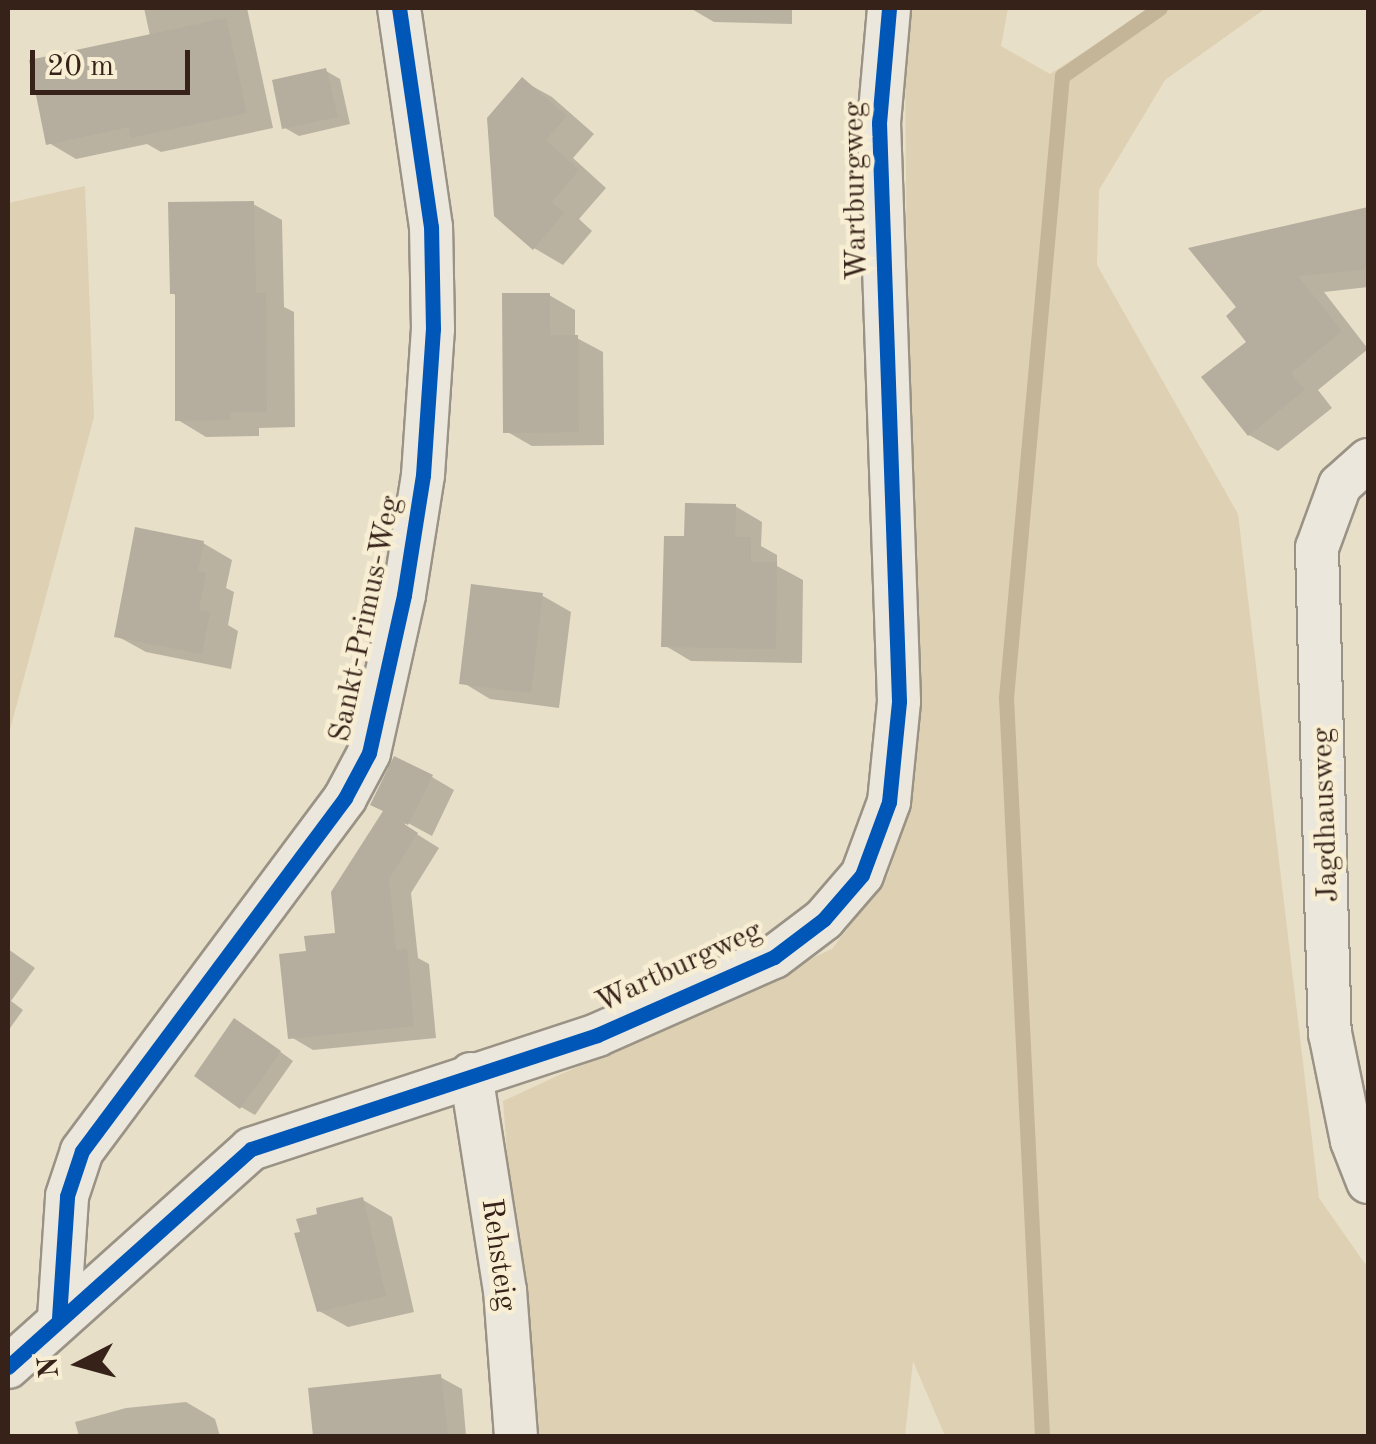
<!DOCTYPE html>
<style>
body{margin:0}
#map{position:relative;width:1376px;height:1444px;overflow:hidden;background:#e8dfc9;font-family:"Old Standard TT",serif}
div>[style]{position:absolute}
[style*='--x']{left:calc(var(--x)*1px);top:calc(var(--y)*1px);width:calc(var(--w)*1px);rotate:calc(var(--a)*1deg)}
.green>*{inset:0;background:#ded0b2}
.shadow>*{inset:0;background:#0003}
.stream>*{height:15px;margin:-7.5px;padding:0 7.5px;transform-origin:7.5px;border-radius:7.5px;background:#c4b599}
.building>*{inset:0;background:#b5ad9e}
.roads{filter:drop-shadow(2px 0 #9a9285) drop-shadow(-2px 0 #9a9285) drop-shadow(0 2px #9a9285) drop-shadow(0 -2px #9a9285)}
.minor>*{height:42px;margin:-21px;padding:0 21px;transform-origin:21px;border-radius:21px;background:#ebe7dc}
.cycleway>*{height:15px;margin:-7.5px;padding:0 7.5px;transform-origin:7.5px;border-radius:7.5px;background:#0057b8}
span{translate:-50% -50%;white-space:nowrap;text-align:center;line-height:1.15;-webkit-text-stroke:9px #f8eed3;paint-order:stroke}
.street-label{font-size:30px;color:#362218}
.frame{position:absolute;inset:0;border:10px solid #362218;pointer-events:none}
.north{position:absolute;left:30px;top:1314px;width:100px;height:100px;-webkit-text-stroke:8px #f8eed3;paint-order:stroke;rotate:264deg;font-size:28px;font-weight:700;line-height:40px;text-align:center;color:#362218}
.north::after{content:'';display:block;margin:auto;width:35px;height:45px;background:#362218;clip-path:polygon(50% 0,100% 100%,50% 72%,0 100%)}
.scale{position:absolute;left:30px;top:50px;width:160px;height:45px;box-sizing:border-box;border:5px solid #362218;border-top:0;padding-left:12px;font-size:30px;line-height:35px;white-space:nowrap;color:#362218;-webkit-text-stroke:8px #f8eed3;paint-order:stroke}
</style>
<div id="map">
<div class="green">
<i style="clip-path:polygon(870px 8px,1008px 8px,1001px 46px,1050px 74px,1152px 8px,1266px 8px,1165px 80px,1099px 190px,1097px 265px,1238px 514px,1319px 1198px,1368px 1268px,1368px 1436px,945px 1436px,913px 1361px,905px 1436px,529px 1436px,503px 1101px,832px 949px,888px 875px,911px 799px,905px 51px)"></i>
<i style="clip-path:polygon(85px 186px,94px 417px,8px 737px,8px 203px)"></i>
</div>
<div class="shadow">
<i style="clip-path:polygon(144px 8px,247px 8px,273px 128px,161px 152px,147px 144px,76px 159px,49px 143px,150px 36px)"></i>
<i style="clip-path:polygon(690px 8px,792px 8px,792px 24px,714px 22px)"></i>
<i style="clip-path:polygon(326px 71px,340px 79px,350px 124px,299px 136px,285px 128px)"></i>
<i style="clip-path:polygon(523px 81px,552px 97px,594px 134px,573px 158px,606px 188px,579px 219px,592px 231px,563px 265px,534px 248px)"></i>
<i style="clip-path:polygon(253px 204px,282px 220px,284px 307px,294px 312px,295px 427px,259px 428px,259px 436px,206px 437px,178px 420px,177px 296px,172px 293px)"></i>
<i style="clip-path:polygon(1368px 211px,1368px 287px,1324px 292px,1368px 349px,1318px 390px,1332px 408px,1278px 451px,1249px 435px,1249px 342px,1229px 316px,1357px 213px)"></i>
<i style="clip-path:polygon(549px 295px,575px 310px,575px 337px,603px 352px,604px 445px,532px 446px,506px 431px)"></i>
<i style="clip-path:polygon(735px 506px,762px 522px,761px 546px,777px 555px,777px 566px,803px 580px,802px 663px,691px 661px,664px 645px,687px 539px)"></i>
<i style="clip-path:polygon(203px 543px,232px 560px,226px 588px,234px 592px,228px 625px,238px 631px,231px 669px,146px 652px,117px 636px)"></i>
<i style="clip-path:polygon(543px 596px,571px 612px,559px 708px,490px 699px,462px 682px)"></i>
<i style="clip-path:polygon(432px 777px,454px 790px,432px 836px,406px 822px,404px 826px,439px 848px,411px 893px,418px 958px,429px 964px,436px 1038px,313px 1050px,291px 1037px,309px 954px,338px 935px,386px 811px)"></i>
<i style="clip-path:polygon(8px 949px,35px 968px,11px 1001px,23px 1010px,8px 1031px)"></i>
<i style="clip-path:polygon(249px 1029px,293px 1061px,255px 1115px,241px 1107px)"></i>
<i style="clip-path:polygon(363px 1200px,392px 1217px,414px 1312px,348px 1327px,319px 1311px)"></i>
<i style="clip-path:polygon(440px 1377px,462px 1389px,466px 1436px,316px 1436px,311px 1390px)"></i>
<i style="clip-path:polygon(186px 1402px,215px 1419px,220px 1436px,79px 1436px,75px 1422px,126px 1408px)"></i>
</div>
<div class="stream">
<i style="--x:1042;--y:1436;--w:739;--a:-92.79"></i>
<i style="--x:1006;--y:698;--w:625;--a:-84.86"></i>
<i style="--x:1062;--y:76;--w:119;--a:-34.8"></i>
</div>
<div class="building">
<i style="clip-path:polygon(226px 18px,247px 113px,131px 138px,129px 127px,46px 145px,29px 60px)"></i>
<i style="clip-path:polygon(326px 68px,338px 117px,282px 129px,272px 80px)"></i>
<i style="clip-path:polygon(522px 77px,567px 116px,546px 140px,579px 170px,552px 202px,564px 213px,533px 250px,494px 216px,487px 118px)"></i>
<i style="clip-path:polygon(254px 201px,256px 293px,266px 293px,267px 412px,231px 412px,230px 420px,175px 421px,175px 294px,170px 294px,168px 202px)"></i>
<i style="clip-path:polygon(1368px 207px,1368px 269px,1298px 276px,1342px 331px,1291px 373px,1305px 390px,1248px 436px,1201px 377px,1246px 342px,1226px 316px,1236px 307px,1188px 248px)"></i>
<i style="clip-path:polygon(502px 293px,550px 293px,550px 335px,578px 335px,579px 432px,503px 433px)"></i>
<i style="clip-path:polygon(685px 503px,736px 504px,735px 537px,751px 537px,751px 562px,777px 562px,776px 649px,661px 647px,664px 536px,684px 536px)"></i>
<i style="clip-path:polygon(135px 527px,204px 541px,198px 571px,206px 573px,199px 610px,210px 612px,202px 654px,114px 637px)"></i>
<i style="clip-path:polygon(471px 584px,543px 593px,531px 693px,459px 684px)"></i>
<i style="clip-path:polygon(394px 756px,433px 775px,408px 825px,392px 816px,418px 833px,389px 879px,396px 950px,407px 949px,414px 1026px,288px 1039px,279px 954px,306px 951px,304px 936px,335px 933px,331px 892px,383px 811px,370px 805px)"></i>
<i style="clip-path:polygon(234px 1018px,281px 1051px,240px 1109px,194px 1076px)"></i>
<i style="clip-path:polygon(363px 1197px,386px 1296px,317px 1312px,294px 1233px,300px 1232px,296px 1219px,317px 1214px,316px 1208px)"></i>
<i style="clip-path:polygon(441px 1374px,448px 1436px,313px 1436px,308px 1388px)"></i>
</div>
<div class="roads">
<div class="minor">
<i style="--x:1368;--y:460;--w:38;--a:138"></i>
<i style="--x:1340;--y:485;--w:67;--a:110.1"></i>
<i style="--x:1317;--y:548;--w:485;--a:88.5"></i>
<i style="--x:1330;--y:1033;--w:110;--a:78.5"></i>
<i style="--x:1352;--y:1141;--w:44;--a:68.7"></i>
<i style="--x:471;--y:1074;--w:219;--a:81.1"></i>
<i style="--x:505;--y:1290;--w:146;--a:85.7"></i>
<i style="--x:59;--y:1318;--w:122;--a:-86.2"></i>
<i style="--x:67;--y:1196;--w:47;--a:-71.6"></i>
<i style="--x:82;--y:1151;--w:440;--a:-53.3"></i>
<i style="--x:345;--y:798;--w:51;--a:-61.9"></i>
<i style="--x:369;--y:753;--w:162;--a:-77.5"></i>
<i style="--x:404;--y:595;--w:121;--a:-81"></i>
<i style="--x:423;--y:475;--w:146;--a:-86.1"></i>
<i style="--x:433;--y:329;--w:102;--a:-91.1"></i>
<i style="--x:431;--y:227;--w:221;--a:-98.3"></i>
<i style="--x:8;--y:1367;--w:326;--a:-41.9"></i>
<i style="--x:251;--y:1149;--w:364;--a:-18.2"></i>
<i style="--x:597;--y:1035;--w:193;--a:-23.8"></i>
<i style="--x:774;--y:957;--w:63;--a:-37.2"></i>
<i style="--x:824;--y:919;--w:58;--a:-49.2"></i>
<i style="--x:862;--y:875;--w:78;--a:-69.7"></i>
<i style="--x:889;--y:802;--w:101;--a:-84.3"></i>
<i style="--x:899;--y:701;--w:578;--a:-91.98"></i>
<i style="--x:879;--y:123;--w:115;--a:-85"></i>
</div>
</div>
<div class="cycleway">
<i style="--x:59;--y:1318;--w:122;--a:-86.2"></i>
<i style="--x:67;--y:1196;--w:47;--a:-71.6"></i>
<i style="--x:82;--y:1151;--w:440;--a:-53.3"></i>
<i style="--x:345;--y:798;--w:51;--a:-61.9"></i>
<i style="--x:369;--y:753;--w:162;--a:-77.5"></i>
<i style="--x:404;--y:595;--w:121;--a:-81"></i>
<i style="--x:423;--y:475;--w:146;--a:-86.1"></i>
<i style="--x:433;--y:329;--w:102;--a:-91.1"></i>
<i style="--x:431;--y:227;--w:221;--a:-98.3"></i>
<i style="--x:8;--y:1367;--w:326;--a:-41.9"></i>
<i style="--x:251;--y:1149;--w:364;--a:-18.2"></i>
<i style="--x:597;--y:1035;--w:193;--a:-23.8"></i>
<i style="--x:774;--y:957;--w:63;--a:-37.2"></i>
<i style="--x:824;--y:919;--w:58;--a:-49.2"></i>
<i style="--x:862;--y:875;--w:78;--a:-69.7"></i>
<i style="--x:889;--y:802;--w:101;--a:-84.3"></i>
<i style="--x:899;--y:701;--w:578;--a:-91.98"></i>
<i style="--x:879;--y:123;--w:115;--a:-85"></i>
</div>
<div class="street-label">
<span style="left:856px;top:191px;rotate:-91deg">Wartburgweg</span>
<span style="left:366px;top:619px;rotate:-78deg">Sankt-Primus-Weg</span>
<span style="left:1326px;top:815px;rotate:-92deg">Jagdhausweg</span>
<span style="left:679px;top:967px;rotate:-25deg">Wartburgweg</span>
<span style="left:498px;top:1255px;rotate:82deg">Rehsteig</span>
</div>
<div class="frame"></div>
<div class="north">N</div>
<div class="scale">20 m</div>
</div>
